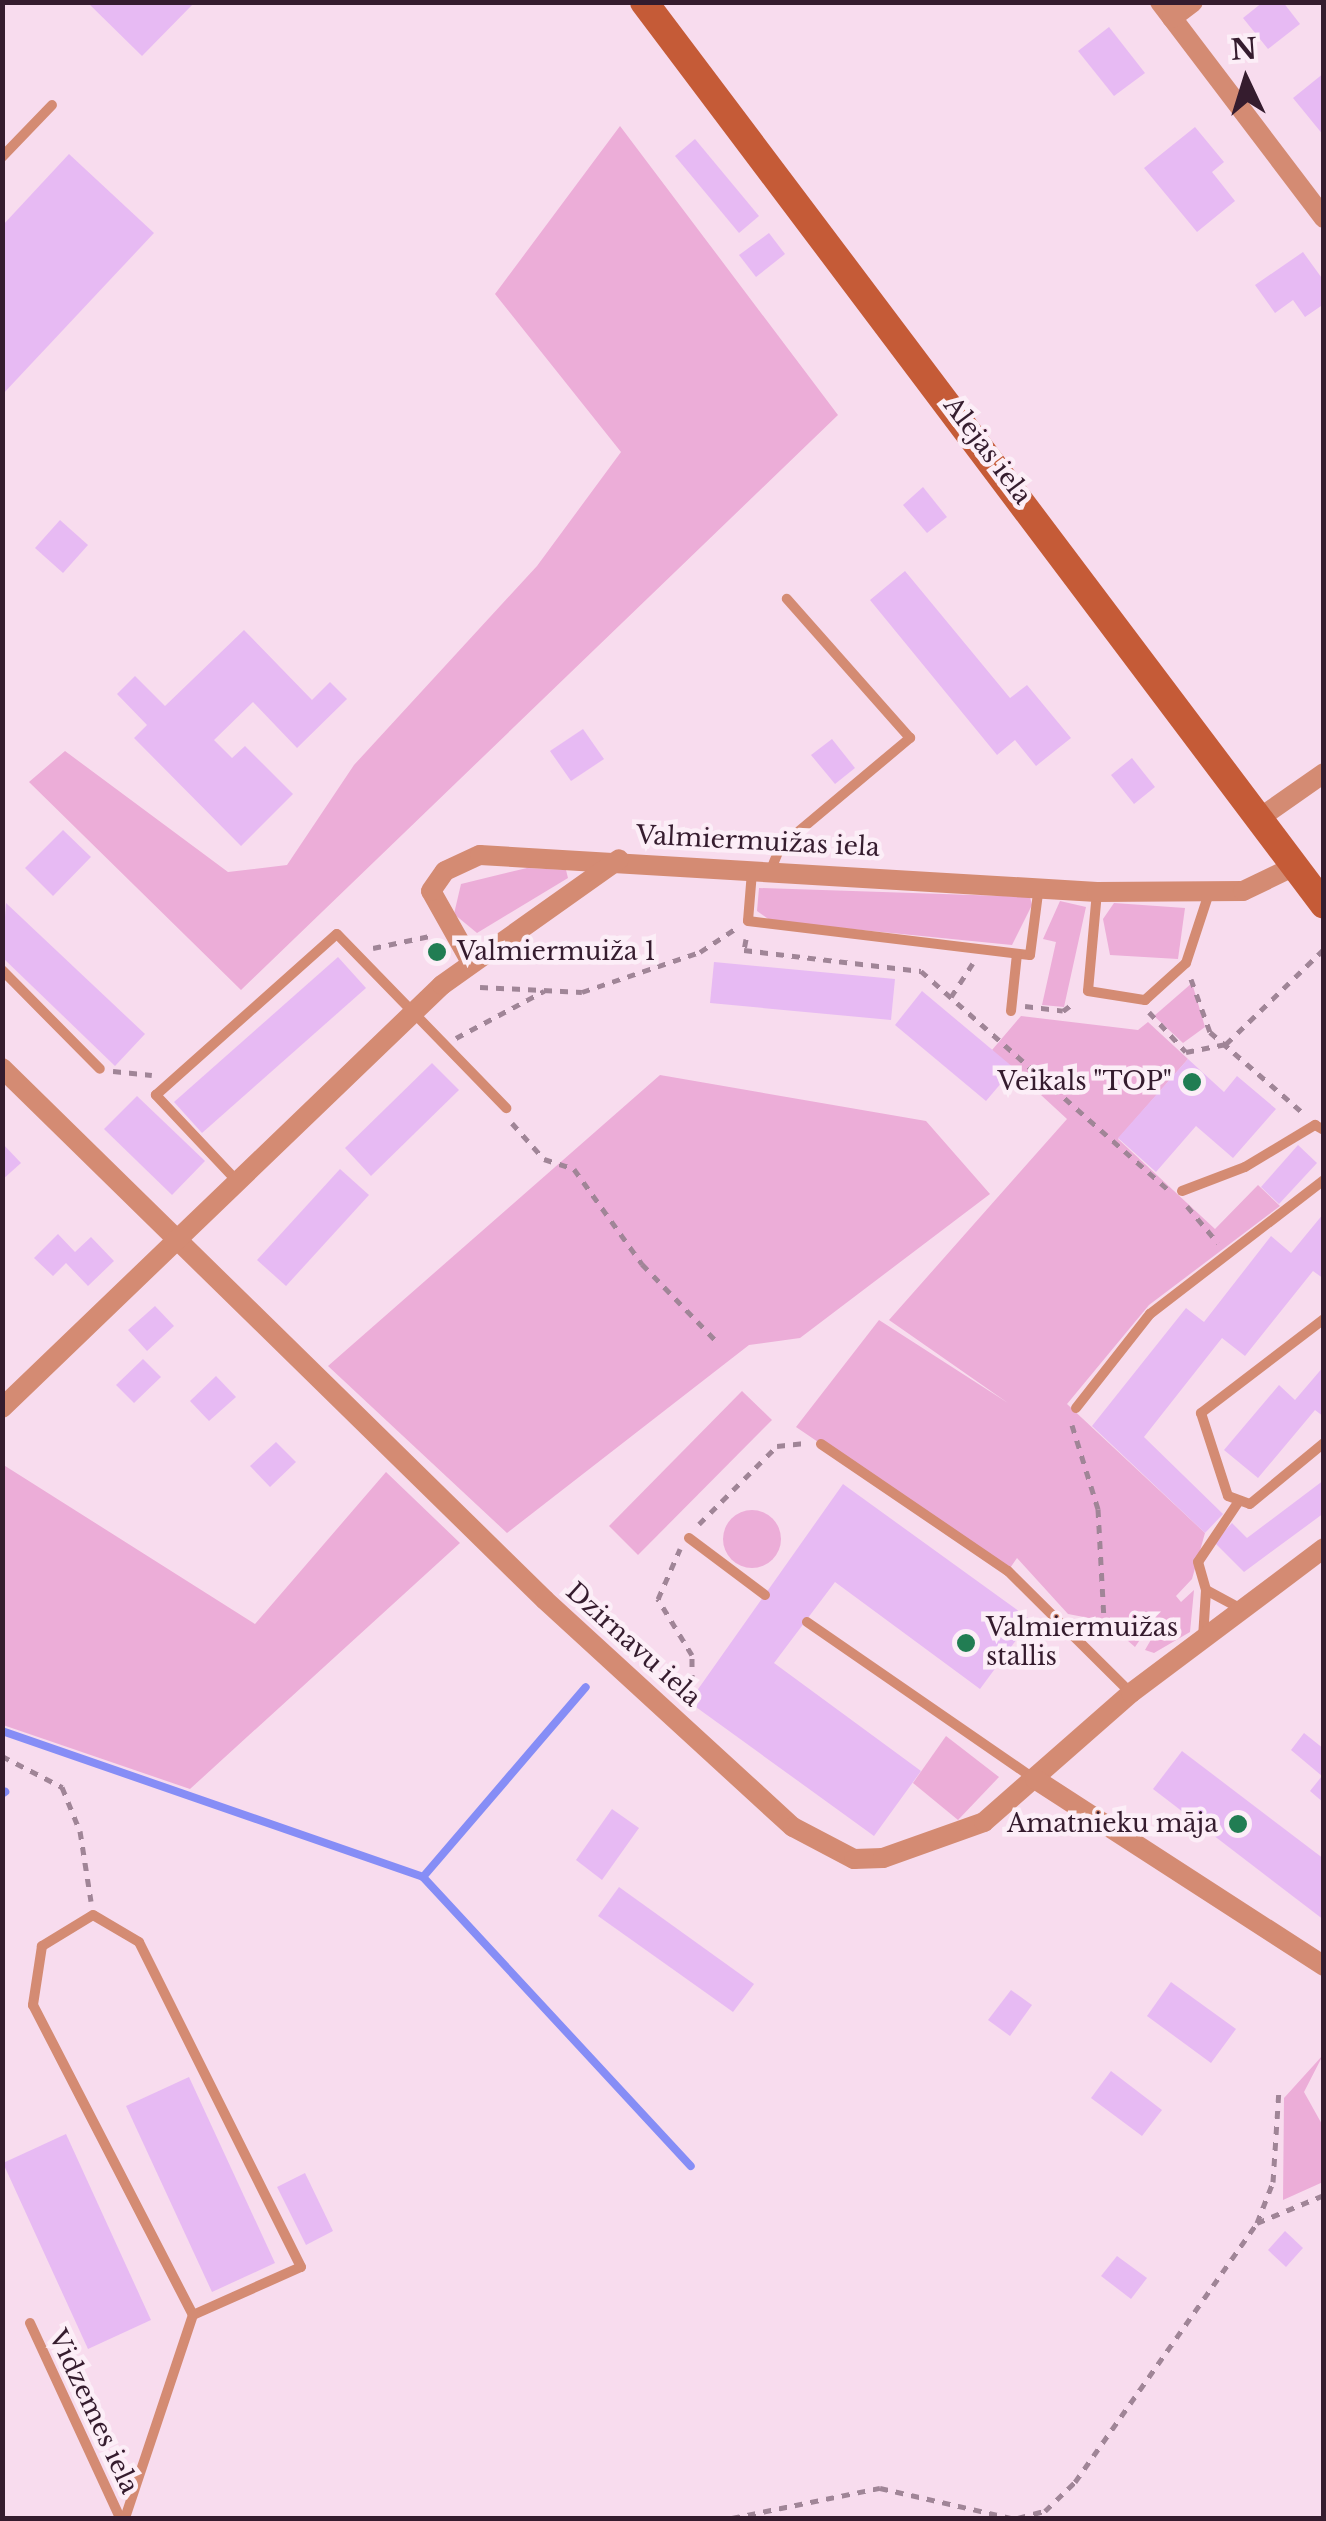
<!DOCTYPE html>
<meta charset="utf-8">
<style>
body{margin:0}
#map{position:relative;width:1326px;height:2521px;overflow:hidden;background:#f8dcee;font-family:"Libre Baskerville",serif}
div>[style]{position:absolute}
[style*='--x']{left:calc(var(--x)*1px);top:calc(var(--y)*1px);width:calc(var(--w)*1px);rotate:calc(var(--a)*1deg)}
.green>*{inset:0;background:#ecadd8}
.round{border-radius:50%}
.stream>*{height:8px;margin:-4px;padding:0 4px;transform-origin:4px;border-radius:4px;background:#868df6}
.building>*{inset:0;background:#e7baf3}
.path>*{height:5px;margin-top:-2.5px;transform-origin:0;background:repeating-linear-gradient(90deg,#a08597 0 8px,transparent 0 16px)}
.lane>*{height:10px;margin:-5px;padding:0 5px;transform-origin:5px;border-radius:5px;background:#d48b73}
.street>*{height:20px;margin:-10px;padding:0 10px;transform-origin:10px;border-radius:10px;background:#d48b73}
.secondary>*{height:28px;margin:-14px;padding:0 14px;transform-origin:14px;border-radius:14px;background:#c55b37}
.dots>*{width:28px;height:28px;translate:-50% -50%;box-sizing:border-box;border:5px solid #fceef7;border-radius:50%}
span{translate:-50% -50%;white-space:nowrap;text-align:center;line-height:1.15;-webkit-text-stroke:9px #fceef7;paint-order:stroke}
.street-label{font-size:25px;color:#351c2e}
.poi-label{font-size:25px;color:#351c2e}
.left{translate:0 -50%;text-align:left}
.right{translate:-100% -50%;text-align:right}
.frame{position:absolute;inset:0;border:5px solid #351c2e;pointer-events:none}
.north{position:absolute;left:1196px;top:30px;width:100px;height:100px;-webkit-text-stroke:8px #fceef7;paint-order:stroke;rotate:356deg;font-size:28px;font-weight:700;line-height:40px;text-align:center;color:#351c2e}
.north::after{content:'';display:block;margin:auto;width:35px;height:45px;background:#351c2e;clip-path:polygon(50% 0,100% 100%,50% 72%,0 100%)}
</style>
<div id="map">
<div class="green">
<i style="clip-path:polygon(620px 126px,838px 415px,241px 990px,29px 782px,65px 751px,228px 872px,287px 865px,354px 765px,537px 566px,621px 452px,495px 294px)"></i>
<i style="clip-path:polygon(527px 868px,566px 870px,568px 878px,477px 933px,454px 914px,461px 884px)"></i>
<i style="clip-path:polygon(759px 888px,1030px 897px,1032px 905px,1012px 945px,771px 921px,757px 911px)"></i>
<i style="clip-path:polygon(1060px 901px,1086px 907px,1064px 1007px,1042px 1005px,1056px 942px,1043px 939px)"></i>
<i style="clip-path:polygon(1114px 903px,1185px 908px,1178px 959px,1110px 955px,1103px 919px)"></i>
<i style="clip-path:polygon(1192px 983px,1205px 1027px,1183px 1043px,1154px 1016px)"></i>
<i style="clip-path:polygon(1021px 1016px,1138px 1030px,1148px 1022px,1188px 1059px,1118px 1139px,1215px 1229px,1258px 1185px,1280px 1206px,1149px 1305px,1067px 1404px,1205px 1533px,1192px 1579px,1176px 1596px,1181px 1602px,1194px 1590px,1190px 1632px,1154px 1653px,1145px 1650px,1160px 1624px,1154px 1619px,1135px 1647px,1105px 1621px,1068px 1614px,1017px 1558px,1008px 1571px,796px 1427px,879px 1320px,1008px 1403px,889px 1320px,1067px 1119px,992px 1050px)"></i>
<i style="clip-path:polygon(660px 1075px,926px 1121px,990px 1194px,800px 1338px,749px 1345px,507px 1533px,328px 1366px)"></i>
<i style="clip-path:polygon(742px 1391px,772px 1420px,638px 1555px,609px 1526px)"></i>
<i style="clip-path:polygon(2px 1464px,255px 1624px,386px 1472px,460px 1543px,190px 1789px,3px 1725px)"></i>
<i class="round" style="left:723px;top:1510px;width:58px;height:58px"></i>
<i style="clip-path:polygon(946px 1736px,999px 1777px,958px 1820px,913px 1783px)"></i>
<i style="clip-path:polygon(1323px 2055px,1304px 2092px,1323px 2126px,1323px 2182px,1283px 2200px,1284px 2098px)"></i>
</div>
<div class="stream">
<i style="--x:2;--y:1731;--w:446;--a:19.1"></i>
<i style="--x:423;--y:1877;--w:394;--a:47.2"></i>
<i style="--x:2;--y:1794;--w:4;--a:-34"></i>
<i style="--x:423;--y:1877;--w:250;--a:-49.4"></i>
</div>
<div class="building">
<i style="clip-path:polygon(87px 2px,195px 2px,142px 56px)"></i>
<i style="clip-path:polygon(1263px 2px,1283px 2px,1300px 24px,1268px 49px,1243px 18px)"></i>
<i style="clip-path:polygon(1109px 27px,1145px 73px,1114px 96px,1078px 51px)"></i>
<i style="clip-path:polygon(1324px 73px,1324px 136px,1293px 98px)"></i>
<i style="clip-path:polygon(1195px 127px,1224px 162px,1212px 172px,1235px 201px,1197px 232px,1144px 168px)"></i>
<i style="clip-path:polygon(695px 139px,759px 216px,739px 233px,675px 156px)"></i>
<i style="clip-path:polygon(69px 154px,154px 233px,2px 395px,2px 226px)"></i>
<i style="clip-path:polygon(769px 233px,785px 254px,756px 277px,739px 255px)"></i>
<i style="clip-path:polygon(1303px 252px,1324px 281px,1324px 304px,1305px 317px,1293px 300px,1275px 313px,1255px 285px)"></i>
<i style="clip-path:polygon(923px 487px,947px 517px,927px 533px,903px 505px)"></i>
<i style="clip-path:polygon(60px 520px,88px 545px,63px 573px,35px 548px)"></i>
<i style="clip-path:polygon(905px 571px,1010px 698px,1027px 685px,1071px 738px,1036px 766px,1015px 740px,997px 755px,870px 600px)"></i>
<i style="clip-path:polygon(244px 630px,312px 700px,330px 682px,347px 699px,297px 748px,253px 702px,214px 740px,232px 758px,245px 746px,293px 794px,241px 846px,134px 738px,147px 725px,117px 694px,135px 676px,165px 706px)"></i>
<i style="clip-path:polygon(583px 729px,604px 759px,571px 781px,550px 751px)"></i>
<i style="clip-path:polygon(832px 739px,855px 768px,835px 784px,811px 755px)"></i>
<i style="clip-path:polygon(1132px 758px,1155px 787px,1134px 804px,1111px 775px)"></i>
<i style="clip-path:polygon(63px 830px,91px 857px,53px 896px,25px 868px)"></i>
<i style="clip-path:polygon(6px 903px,145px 1034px,115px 1066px,2px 957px)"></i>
<i style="clip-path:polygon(338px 957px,366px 988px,202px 1133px,174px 1102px)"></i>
<i style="clip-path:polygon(714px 962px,895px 979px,891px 1020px,710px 1003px)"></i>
<i style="clip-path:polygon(922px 991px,1014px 1068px,986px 1101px,895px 1025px)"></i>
<i style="clip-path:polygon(1188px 1059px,1224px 1092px,1237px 1076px,1276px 1109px,1233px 1158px,1196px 1126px,1156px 1172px,1118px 1138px)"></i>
<i style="clip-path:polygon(432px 1063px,459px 1090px,371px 1176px,345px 1148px)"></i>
<i style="clip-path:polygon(137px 1096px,205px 1161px,172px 1195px,104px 1129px)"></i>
<i style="clip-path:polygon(2px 1143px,21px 1163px,2px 1180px)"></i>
<i style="clip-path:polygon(1298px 1145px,1317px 1163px,1279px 1204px,1261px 1187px)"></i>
<i style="clip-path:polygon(340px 1169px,369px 1195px,286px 1286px,257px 1260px)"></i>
<i style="clip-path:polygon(1324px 1213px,1324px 1279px,1313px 1271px,1245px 1356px,1222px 1338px,1144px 1437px,1223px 1514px,1205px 1533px,1092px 1426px,1186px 1308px,1204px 1322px,1271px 1236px,1291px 1253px)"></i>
<i style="clip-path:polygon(58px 1234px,75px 1252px,91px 1237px,114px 1261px,88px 1286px,66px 1263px,53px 1276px,34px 1258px)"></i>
<i style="clip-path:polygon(155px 1306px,174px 1326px,147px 1351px,128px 1330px)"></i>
<i style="clip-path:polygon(143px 1359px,161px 1377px,134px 1403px,116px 1385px)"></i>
<i style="clip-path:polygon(1324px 1366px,1324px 1417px,1315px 1410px,1258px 1478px,1224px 1450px,1279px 1385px,1295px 1400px)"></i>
<i style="clip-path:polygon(216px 1376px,236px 1397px,209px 1421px,190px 1401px)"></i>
<i style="clip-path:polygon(276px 1442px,296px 1462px,270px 1487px,250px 1466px)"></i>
<i style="clip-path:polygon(1324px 1480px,1324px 1513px,1244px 1572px,1214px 1542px,1232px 1523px,1247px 1538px)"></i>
<i style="clip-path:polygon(843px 1484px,1031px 1620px,980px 1689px,835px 1582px,774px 1663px,921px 1771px,874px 1836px,689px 1702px)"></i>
<i style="clip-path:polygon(1304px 1733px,1324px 1749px,1324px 1803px,1310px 1791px,1322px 1776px,1291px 1750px)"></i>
<i style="clip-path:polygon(1182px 1751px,1324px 1859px,1324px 1920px,1153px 1789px)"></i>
<i style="clip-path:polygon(612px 1809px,639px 1828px,602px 1880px,576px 1860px)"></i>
<i style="clip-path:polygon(619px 1887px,754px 1984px,733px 2012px,598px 1916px)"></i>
<i style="clip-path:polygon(1171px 1982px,1236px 2029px,1211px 2063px,1147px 2016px)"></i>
<i style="clip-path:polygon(1011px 1990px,1032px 2005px,1010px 2036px,988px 2020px)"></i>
<i style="clip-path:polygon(1111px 2071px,1162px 2110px,1142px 2136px,1091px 2098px)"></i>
<i style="clip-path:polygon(189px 2077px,275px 2263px,212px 2292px,126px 2106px)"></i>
<i style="clip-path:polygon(66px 2134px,151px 2320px,88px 2349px,3px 2163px)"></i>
<i style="clip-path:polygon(305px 2173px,333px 2231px,306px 2245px,277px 2187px)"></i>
<i style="clip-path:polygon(1285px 2231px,1303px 2248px,1286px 2267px,1268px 2250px)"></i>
<i style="clip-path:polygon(1117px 2256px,1147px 2278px,1131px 2299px,1101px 2276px)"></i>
</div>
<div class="path">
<i style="--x:746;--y:939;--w:11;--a:100"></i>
<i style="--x:744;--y:950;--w:178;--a:6.8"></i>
<i style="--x:921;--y:971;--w:329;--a:41.5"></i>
<i style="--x:373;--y:948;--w:58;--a:-11.9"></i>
<i style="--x:1191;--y:979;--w:56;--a:70.3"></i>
<i style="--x:1210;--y:1032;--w:122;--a:41"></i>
<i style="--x:480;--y:987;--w:102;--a:2.8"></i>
<i style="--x:582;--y:992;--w:125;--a:-18.7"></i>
<i style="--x:700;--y:952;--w:42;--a:-33.3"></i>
<i style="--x:951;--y:997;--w:40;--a:-57.1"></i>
<i style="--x:1025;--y:1006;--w:38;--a:7"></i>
<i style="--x:1063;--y:1011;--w:15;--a:-37"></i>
<i style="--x:1149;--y:1012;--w:54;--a:47.2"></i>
<i style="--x:1186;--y:1052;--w:41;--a:-11.3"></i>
<i style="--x:1226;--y:1044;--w:136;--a:-44.1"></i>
<i style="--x:456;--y:1038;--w:100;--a:-28.1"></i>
<i style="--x:113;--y:1071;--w:39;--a:6"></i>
<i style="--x:512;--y:1123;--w:48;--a:48.4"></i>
<i style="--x:544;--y:1159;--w:32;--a:18"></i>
<i style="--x:574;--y:1169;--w:117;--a:54.4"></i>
<i style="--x:642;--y:1264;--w:108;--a:46.1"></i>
<i style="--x:1187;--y:1206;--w:48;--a:50"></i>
<i style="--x:1072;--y:1425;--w:88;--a:72.8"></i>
<i style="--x:1098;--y:1509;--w:111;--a:86.9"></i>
<i style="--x:699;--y:1524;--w:110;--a:-45"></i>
<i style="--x:777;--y:1446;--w:28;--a:-6"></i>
<i style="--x:679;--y:1698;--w:21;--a:-51"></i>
<i style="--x:692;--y:1682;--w:27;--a:-90"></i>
<i style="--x:692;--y:1655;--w:66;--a:-121.3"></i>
<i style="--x:658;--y:1599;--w:55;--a:-66.3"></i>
<i style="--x:2;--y:1756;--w:68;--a:27.3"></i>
<i style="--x:62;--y:1787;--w:48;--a:67.8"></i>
<i style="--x:80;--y:1831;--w:71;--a:81.1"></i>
<i style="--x:1257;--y:2223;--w:44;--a:-68.7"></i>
<i style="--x:1273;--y:2182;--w:92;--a:-86.3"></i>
<i style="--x:732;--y:2518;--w:151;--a:-11.5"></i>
<i style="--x:880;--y:2488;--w:134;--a:12.9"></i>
<i style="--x:1018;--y:2518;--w:28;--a:-15"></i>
<i style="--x:1045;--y:2511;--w:42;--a:-44"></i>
<i style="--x:1075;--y:2482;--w:317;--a:-54.9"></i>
<i style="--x:1257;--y:2223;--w:73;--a:-22.7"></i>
</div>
<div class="lane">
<i style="--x:2;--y:157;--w:72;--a:-46.1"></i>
<i style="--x:772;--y:867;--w:22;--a:-68"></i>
<i style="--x:780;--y:847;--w:170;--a:-40"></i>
<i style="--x:910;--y:738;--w:186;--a:-131.5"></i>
<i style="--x:752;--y:872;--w:49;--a:94.7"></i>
<i style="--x:748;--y:921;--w:284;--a:6.9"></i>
<i style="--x:1030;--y:955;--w:70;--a:-82.6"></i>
<i style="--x:1097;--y:892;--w:99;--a:95.2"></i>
<i style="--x:1088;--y:991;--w:58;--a:9"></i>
<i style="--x:1145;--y:1000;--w:55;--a:-42.1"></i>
<i style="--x:1186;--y:963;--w:74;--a:-71.8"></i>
<i style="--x:2;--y:970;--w:139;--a:45.3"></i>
<i style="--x:1011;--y:1011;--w:57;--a:-84"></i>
<i style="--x:236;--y:1180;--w:117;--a:-133.3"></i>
<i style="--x:156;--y:1095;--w:242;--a:-41.7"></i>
<i style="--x:337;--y:934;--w:243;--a:45.8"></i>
<i style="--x:1182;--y:1191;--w:67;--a:-20.9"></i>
<i style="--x:1245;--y:1167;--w:82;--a:-31"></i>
<i style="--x:1315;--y:1125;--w:10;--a:29"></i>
<i style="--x:1324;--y:1319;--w:155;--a:142.6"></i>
<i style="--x:1201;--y:1413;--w:87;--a:72"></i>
<i style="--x:1228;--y:1496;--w:23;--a:20"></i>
<i style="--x:1250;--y:1504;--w:96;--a:-39.5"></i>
<i style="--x:1076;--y:1408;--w:120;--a:-51.8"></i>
<i style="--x:1150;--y:1314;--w:220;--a:-37.6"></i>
<i style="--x:821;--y:1444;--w:226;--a:34.2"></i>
<i style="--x:1008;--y:1571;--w:173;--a:44.8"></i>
<i style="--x:1239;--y:1501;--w:73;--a:123.9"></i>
<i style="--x:1198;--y:1562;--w:29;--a:74"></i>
<i style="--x:1206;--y:1590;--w:42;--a:28.4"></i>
<i style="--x:689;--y:1538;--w:95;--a:36.9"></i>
<i style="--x:807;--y:1622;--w:277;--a:34.6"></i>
<i style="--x:1203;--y:1638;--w:48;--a:-86.4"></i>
<i style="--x:30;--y:2323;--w:215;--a:65.2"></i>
<i style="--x:125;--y:2518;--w:214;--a:-71.5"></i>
<i style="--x:193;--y:2315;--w:118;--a:-24"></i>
<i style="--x:301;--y:2267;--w:363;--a:-116.5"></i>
<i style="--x:139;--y:1942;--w:53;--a:-149.6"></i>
<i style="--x:93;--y:1915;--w:60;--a:148.7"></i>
<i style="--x:42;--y:1946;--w:60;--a:98.7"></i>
<i style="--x:33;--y:2005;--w:349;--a:62.7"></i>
</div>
<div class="street">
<i style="--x:1160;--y:2;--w:271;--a:52.8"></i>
<i style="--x:1172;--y:18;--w:26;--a:-37"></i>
<i style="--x:1261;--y:817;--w:77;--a:-34.9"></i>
<i style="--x:471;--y:962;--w:81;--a:-119.4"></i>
<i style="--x:431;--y:891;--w:24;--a:-55"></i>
<i style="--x:445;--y:871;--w:38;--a:-25"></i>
<i style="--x:480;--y:855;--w:618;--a:3.43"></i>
<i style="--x:1097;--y:892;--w:146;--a:-0.4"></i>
<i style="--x:1243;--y:891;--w:58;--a:-25.7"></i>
<i style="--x:2;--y:1068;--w:760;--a:44.41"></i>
<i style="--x:545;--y:1600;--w:336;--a:42.5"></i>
<i style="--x:793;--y:1827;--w:69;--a:27.7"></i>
<i style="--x:854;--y:1859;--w:29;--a:-2"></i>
<i style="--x:883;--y:1858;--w:107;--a:-19.6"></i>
<i style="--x:984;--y:1822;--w:196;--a:-41.3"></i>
<i style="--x:1131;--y:1693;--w:241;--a:-36.9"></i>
<i style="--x:2;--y:1408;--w:610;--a:-43.87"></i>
<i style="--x:442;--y:985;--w:217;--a:-35.4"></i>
<i style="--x:1035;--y:1779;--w:344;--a:32.9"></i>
</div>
<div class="secondary">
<i style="--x:644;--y:2;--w:1130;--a:53.02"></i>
</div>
<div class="dots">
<i style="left:437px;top:952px;background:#217d53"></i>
<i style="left:1192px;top:1082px;background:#217d53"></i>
<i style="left:966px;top:1643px;background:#217d53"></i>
<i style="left:1238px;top:1824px;background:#217d53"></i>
</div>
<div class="street-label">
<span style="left:987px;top:451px;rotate:53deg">Alejas iela</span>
<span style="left:758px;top:842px;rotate:3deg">Valmiermuižas iela</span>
<span style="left:633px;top:1645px;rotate:42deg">Dzirnavu iela</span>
<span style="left:93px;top:2412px;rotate:65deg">Vidzemes iela</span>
</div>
<div class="poi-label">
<span class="left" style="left:457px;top:952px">Valmiermuiža 1</span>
<span class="right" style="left:1172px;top:1082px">Veikals "TOP"</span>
<span class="left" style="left:986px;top:1643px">Valmiermuižas<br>stallis</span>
<span class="right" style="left:1218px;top:1824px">Amatnieku māja</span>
</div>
<div class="frame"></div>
<div class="north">N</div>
</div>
